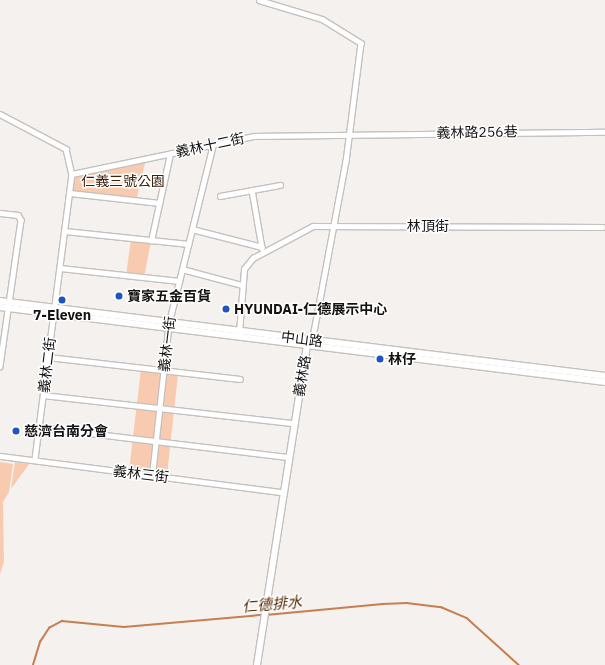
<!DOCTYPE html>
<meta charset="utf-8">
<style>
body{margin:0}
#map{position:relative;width:605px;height:665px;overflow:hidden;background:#f5f1ee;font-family:"IBM Plex Sans","Noto Sans TC",sans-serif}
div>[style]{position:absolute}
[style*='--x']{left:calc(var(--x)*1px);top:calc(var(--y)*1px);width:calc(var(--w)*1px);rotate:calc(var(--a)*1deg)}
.green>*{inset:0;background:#f8cbb0}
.stream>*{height:1.5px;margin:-0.75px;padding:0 0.75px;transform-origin:0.75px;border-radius:0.75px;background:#c77e50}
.roads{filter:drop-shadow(1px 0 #c4c1be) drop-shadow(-1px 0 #c4c1be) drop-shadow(0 1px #c4c1be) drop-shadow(0 -1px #c4c1be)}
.minor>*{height:4.5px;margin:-2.25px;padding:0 2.25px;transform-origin:2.25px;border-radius:2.25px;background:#fff}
.tertiary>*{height:5.5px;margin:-2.75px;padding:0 2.75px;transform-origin:2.75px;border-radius:2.75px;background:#fff}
.secondary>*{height:6px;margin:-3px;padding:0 3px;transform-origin:3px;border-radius:3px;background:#fff}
.dots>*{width:11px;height:11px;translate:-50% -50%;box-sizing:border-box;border:2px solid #fff;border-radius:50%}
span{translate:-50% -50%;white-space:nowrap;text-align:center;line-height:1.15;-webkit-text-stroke:3px #fff;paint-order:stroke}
.street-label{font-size:14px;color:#151413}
.park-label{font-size:14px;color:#3e200c}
.poi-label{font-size:14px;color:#151413;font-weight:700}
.left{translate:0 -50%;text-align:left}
.water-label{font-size:15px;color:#552600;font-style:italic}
</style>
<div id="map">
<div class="green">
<i style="clip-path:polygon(146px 159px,136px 201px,70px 193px,72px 174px)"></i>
<i style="clip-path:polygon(131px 239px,151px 241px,144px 278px,126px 276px)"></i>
<i style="clip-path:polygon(141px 369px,178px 374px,167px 475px,129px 471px)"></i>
<i style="clip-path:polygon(0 462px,13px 464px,9px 492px,3px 502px,4px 562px,0 574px)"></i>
<i style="clip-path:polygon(15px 462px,29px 464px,11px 489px)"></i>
</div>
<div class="stream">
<i style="--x:266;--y:615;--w:117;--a:-5.4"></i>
<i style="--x:382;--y:604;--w:25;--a:-2"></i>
<i style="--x:407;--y:603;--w:34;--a:7"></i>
<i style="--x:441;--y:607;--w:28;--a:23"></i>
<i style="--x:467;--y:618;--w:70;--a:42.1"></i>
<i style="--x:33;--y:665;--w:24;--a:-73"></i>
<i style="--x:40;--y:642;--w:17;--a:-57"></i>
<i style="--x:49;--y:628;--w:15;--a:-28"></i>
<i style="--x:62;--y:621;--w:62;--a:5.5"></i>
<i style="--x:124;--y:627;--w:139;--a:-5"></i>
</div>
<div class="roads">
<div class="minor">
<i style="--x:259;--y:0;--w:66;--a:16.8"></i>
<i style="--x:322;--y:19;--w:46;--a:31.6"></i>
<i style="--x:361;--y:43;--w:119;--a:97.2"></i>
<i style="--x:346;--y:161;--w:184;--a:100.6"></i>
<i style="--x:0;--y:114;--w:75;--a:27.9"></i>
<i style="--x:66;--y:149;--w:26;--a:77"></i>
<i style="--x:72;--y:174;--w:288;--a:97.4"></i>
<i style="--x:72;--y:174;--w:186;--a:-11.8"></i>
<i style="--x:254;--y:136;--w:351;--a:-0.7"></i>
<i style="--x:252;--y:190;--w:59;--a:80.2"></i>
<i style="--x:70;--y:193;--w:90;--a:6.4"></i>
<i style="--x:220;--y:196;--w:61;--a:-10.4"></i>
<i style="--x:0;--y:213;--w:18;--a:6"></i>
<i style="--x:18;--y:215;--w:6;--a:59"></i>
<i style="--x:21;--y:220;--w:148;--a:98.2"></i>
<i style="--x:192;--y:229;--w:72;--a:14.4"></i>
<i style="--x:65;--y:231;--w:124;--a:6"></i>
<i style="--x:151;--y:241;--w:89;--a:-77.7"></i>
<i style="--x:60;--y:268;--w:120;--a:6.2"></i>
<i style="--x:182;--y:269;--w:62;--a:14.9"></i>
<i style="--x:239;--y:333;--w:64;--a:-85.5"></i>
<i style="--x:244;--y:269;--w:14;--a:-51"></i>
<i style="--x:253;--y:258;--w:68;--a:-28.1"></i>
<i style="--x:313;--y:226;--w:289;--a:0.2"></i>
<i style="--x:48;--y:357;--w:193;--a:6.5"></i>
<i style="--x:43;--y:395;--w:252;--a:6.4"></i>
<i style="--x:39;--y:427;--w:250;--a:6.9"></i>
<i style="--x:0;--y:456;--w:284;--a:7.3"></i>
<i style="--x:152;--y:475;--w:154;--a:-83.7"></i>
<i style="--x:169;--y:322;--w:183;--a:-76.1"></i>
</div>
<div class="tertiary">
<i style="--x:257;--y:665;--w:324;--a:-81.1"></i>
</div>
<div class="secondary">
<i style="--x:0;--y:301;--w:610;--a:7.07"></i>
<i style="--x:0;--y:307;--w:610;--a:7.07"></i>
</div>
</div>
<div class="dots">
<i style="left:119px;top:296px;background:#1c54c1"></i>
<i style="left:62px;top:300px;background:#1c54c1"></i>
<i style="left:226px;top:309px;background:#1c54c1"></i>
<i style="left:380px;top:359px;background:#1c54c1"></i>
<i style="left:16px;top:431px;background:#1c54c1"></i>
</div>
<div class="street-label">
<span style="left:477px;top:132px;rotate:-1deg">義林路256巷</span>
<span style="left:210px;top:145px;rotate:-12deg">義林十二街</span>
<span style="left:428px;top:226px">林頂街</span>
<span style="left:302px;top:339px;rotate:7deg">中山路</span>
<span style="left:167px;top:344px;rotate:-83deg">義林一街</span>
<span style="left:47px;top:365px;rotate:-83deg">義林二街</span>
<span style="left:302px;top:376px;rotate:-80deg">義林路</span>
<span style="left:141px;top:474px;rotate:7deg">義林三街</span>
</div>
<div class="park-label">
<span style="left:123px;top:181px">仁義三號公園</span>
</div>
<div class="poi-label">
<span class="left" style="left:127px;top:296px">寶家五金百貨</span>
<span class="left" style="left:234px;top:309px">HYUNDAI-仁德展示中心</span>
<span style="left:62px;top:315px">7-Eleven</span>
<span class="left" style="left:388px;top:359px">林仔</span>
<span class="left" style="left:24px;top:431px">慈濟台南分會</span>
</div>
<div class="water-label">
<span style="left:272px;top:604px;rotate:-5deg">仁德排水</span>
</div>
</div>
